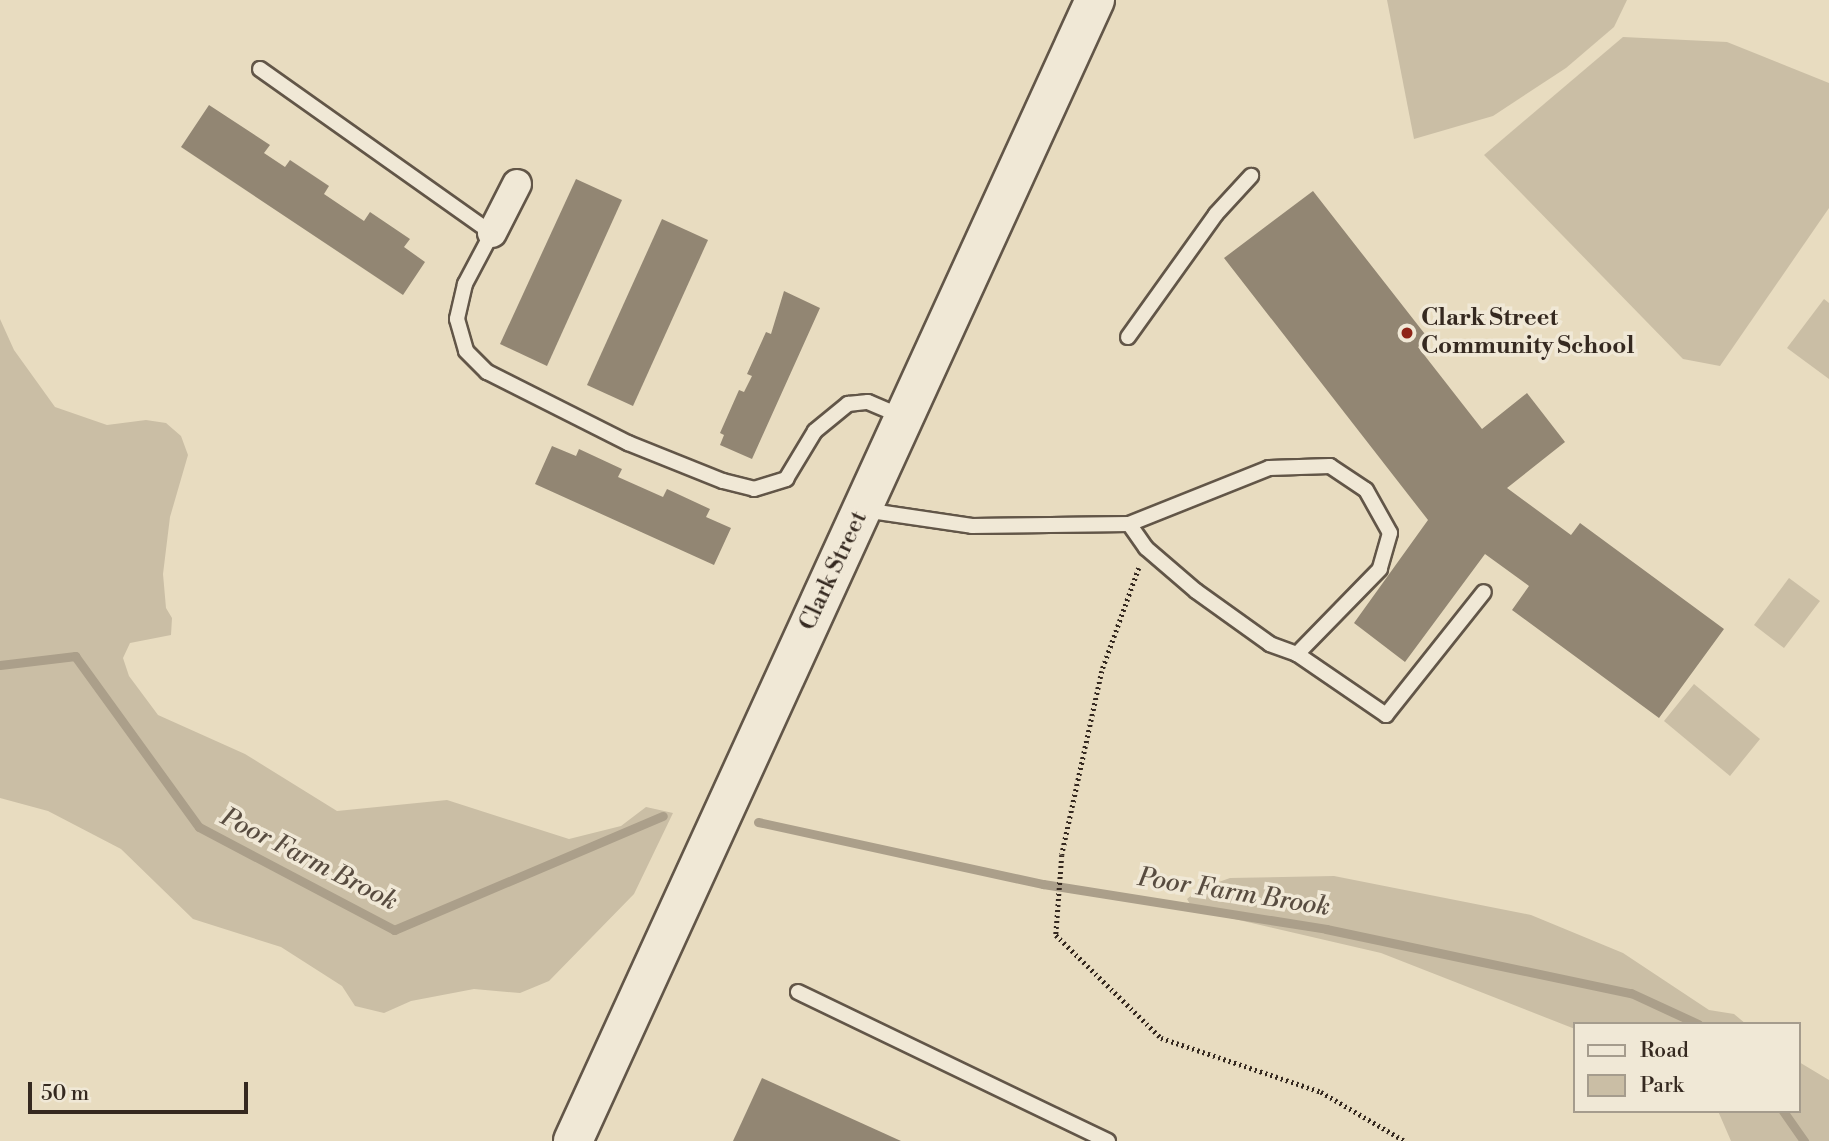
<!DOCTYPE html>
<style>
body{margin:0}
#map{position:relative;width:1829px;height:1141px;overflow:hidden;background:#e8dcc0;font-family:"Libre Bodoni",serif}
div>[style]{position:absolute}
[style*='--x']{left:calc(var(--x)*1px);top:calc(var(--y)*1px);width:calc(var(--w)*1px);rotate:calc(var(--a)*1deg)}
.green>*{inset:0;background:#cabea5}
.stream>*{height:9px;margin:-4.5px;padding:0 4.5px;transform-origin:4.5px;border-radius:4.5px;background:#ab9f8a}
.building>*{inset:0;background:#928673}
.path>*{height:4.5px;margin-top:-2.25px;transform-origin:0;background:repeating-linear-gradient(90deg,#352920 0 2px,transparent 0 5.5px)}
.roads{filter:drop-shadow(2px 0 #625648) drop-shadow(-2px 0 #625648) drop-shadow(0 2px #625648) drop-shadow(0 -2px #625648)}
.lane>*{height:14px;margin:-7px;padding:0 7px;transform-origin:7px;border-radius:7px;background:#f0e8d6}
.street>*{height:28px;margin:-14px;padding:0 14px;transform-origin:14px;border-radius:14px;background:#f0e8d6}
.secondary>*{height:38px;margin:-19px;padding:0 19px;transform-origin:19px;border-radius:19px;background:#f0e8d6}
.dots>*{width:19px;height:19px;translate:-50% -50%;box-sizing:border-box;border:4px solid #f0e8d6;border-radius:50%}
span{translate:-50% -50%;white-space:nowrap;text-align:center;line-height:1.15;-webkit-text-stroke:7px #f0e8d6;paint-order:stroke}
.poi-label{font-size:24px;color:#352920;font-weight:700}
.left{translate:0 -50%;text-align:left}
.street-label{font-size:24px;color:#352920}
.water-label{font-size:26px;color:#584c40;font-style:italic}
.legend{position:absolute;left:1573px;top:1022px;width:228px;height:91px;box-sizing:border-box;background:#f0e8d6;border:2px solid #a59c8d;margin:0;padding:9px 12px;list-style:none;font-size:21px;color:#352920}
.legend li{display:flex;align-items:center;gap:14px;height:35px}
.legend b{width:35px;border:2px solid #a59c8d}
.scale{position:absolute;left:28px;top:1082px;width:220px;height:32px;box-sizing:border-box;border:4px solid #352920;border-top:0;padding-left:9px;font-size:21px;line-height:24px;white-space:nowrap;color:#352920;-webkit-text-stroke:5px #f0e8d6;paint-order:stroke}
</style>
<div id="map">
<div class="green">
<i style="clip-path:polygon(1387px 0,1627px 0,1614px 27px,1566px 68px,1493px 116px,1414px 139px)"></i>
<i style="clip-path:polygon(1623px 37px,1727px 42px,1829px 83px,1829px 208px,1720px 366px,1683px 359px,1484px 155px)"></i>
<i style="clip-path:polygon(1824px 299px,1829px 303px,1829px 379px,1787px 348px)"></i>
<i style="clip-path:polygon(0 319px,14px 350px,55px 407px,107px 425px,146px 420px,166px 423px,181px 436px,188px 455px,170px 517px,163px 574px,166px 608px,172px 618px,171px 635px,130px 643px,123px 658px,129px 676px,158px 715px,245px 754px,337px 811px,447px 800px,569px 839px,621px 826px,646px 807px,673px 813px,634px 894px,549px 981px,520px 993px,474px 989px,411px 1001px,384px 1013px,355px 1006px,342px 986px,281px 947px,193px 919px,121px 849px,48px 811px,0 798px)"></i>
<i style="clip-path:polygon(1789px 578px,1820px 601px,1784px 648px,1754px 625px)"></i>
<i style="clip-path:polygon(1694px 684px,1760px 739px,1730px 776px,1664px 721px)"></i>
<i style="clip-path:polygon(1334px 876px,1531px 915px,1623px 953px,1709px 1010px,1734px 1014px,1746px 1024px,1575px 1024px,1575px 1029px,1381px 953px,1226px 917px,1191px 906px,1187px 899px,1199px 889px,1230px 878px)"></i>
<i style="clip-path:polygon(1799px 1062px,1829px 1080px,1829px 1141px,1731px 1141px,1718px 1111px,1799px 1111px)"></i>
</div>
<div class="stream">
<i style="--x:0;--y:665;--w:76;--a:-6.8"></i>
<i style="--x:75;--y:656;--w:211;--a:54.1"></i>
<i style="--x:199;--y:827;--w:221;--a:27.8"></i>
<i style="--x:394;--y:930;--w:292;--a:-23"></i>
<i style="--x:758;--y:822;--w:292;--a:12.3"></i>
<i style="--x:1043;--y:884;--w:287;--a:9"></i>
<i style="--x:1326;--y:929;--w:312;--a:11.9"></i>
<i style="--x:1631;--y:993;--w:74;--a:24.8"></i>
<i style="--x:1783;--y:1111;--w:37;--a:55"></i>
</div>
<div class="building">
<i style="clip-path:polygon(209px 105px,270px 145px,264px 153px,285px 167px,290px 160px,329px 186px,324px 194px,364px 221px,370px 212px,410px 239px,404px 247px,425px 262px,403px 295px,181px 147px)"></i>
<i style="clip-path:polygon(576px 179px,622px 200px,547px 366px,500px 344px)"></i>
<i style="clip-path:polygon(1313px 191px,1428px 338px,1418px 347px,1482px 429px,1527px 393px,1565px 442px,1507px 488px,1571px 535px,1580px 523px,1724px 629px,1659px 718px,1512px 610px,1529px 586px,1485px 554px,1405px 662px,1354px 623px,1428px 520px,1224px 258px)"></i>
<i style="clip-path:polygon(662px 219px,708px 240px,633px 406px,587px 385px)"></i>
<i style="clip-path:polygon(784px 291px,820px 308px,752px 459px,720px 445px,724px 435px,720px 433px,739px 390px,744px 392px,752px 376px,747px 374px,766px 332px,771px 334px)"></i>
<i style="clip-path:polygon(552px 446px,576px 456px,579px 449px,622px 469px,618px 477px,663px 497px,667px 489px,710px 509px,706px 517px,731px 528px,714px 565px,535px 484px)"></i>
<i style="clip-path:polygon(762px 1078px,901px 1141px,733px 1141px)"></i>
</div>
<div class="path">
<i style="--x:1139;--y:568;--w:109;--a:109.8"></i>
<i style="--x:1102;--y:671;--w:188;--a:102.3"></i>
<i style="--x:1062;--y:855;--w:80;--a:94.3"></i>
<i style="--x:1056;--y:935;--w:147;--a:44.4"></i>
<i style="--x:1161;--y:1038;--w:169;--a:18.6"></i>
<i style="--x:1321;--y:1092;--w:97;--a:30.3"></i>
</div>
<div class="roads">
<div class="lane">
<i style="--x:260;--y:69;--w:284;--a:35.3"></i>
<i style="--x:492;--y:233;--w:58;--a:117.9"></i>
<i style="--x:465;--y:284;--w:36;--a:103"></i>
<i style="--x:457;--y:319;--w:33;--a:74"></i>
<i style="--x:466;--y:351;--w:30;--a:45"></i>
<i style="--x:487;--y:372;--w:158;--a:26.7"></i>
<i style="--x:628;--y:443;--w:102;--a:21.8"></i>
<i style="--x:723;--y:481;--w:32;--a:14"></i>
<i style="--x:754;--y:489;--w:34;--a:-17"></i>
<i style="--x:786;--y:479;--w:56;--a:-58.9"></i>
<i style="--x:815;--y:431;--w:43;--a:-39.3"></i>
<i style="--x:848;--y:404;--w:20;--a:-6"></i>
<i style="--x:868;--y:402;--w:38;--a:23"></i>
<i style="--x:1128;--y:337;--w:151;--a:-54.4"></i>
<i style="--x:1216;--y:214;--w:52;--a:-47.4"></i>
<i style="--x:864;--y:510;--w:109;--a:8.4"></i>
<i style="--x:972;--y:526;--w:157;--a:-0.7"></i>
<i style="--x:1129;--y:524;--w:151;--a:-21.8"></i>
<i style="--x:1269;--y:468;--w:61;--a:-1.9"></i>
<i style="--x:1330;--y:466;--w:43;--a:33.7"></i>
<i style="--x:1366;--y:490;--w:49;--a:60.8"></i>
<i style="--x:1390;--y:533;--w:37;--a:106"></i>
<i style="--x:1380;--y:569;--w:119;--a:134.3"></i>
<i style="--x:1297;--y:654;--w:29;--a:-160"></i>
<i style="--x:1270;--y:644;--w:91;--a:-144.4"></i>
<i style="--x:1196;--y:591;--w:66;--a:-139.3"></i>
<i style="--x:1146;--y:548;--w:29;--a:-125"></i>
<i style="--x:1297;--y:654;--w:108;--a:34.4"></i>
<i style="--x:1386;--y:715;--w:157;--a:-51.5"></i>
<i style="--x:798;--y:992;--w:344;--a:25.7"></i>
</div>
<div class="street">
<i style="--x:492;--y:233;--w:55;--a:-63"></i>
</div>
<div class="secondary">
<i style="--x:573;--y:1141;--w:1255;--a:-65.42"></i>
</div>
</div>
<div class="dots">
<i style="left:1407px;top:333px;background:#8f2418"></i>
</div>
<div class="poi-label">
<span class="left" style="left:1421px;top:333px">Clark Street<br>Community School</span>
</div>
<div class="street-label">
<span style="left:834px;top:571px;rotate:-65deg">Clark Street</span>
</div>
<div class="water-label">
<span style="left:309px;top:860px;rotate:27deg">Poor Farm Brook</span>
<span style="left:1234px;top:893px;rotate:9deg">Poor Farm Brook</span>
</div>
<ul class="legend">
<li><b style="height:9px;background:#f0e8d6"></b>Road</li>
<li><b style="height:19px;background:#cabea5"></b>Park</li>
</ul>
<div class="scale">50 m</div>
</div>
